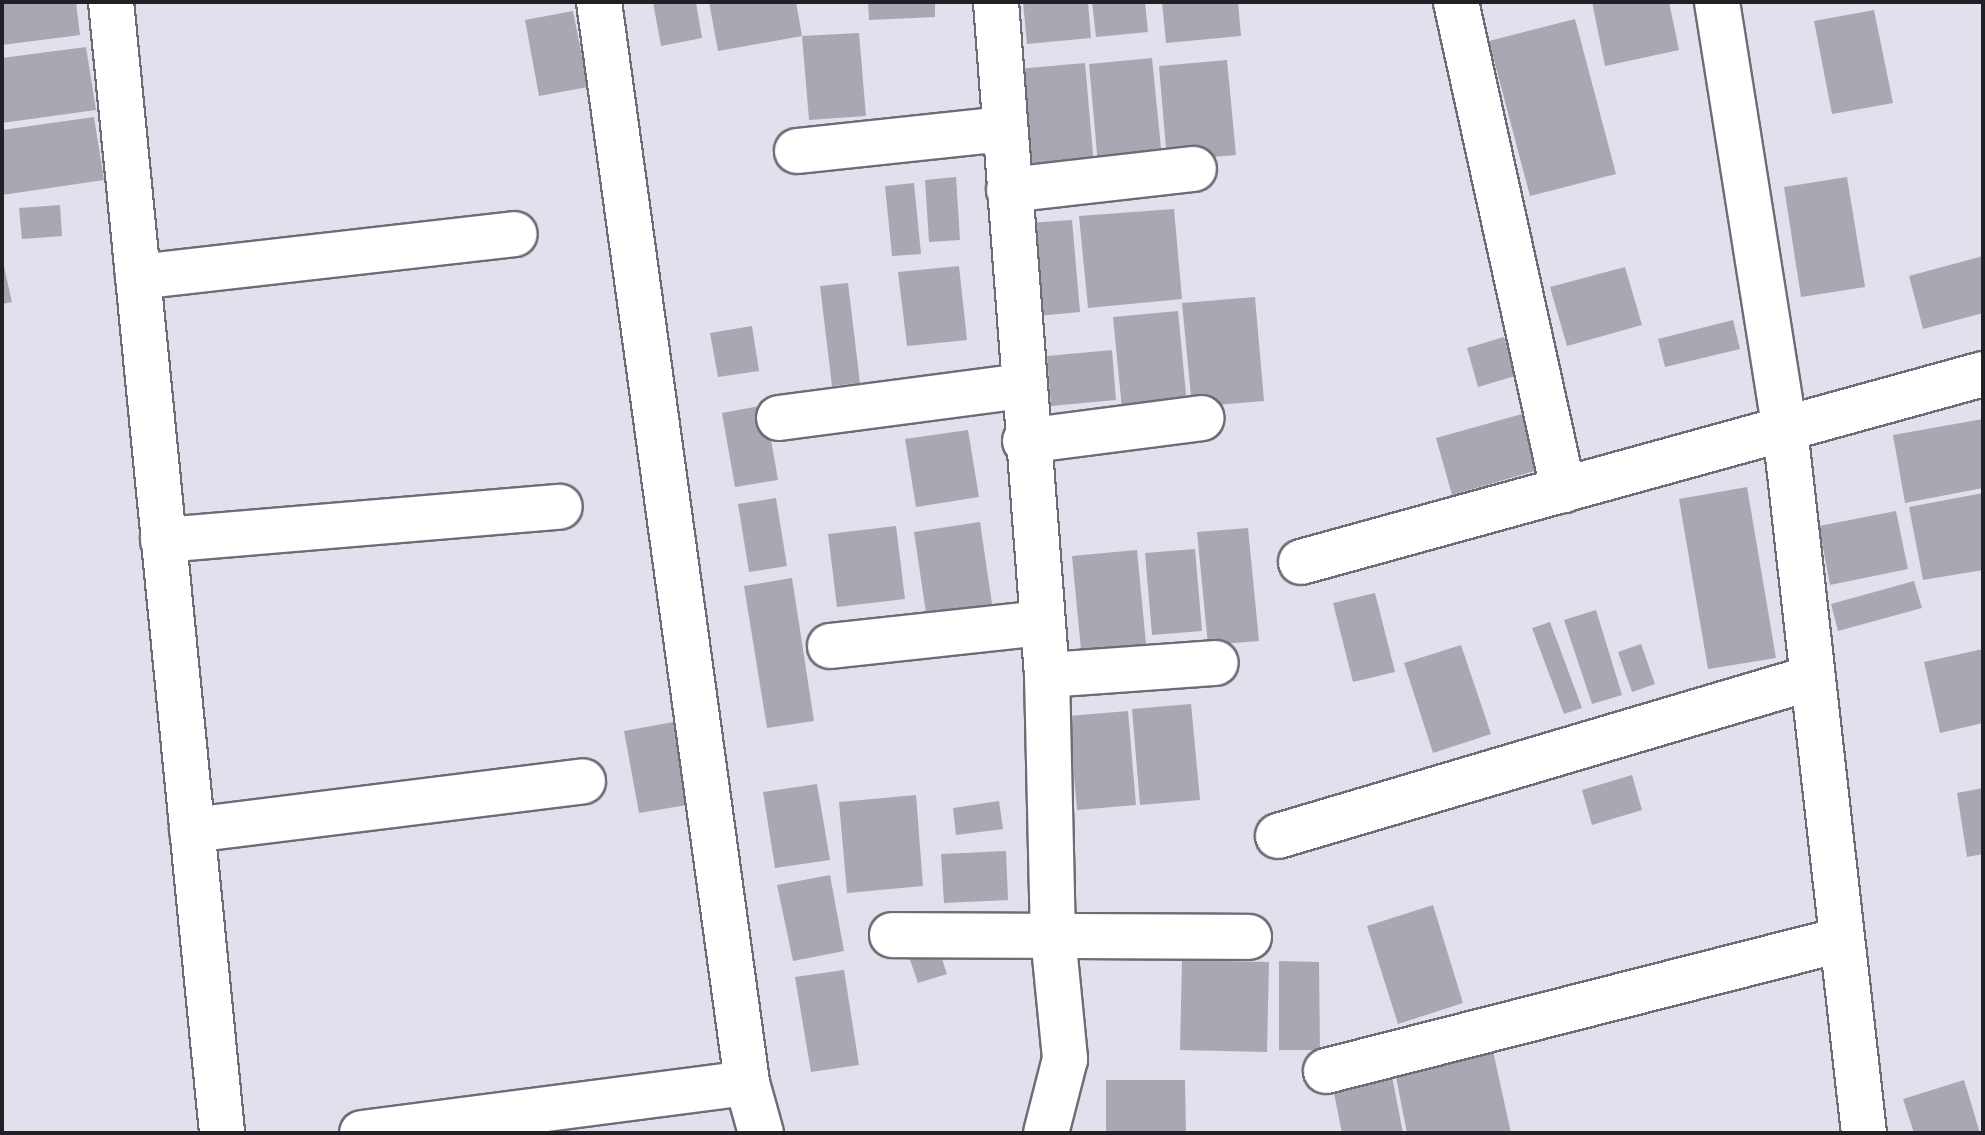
<!DOCTYPE html>
<style>
body{margin:0}
#map{position:relative;width:1985px;height:1135px;overflow:hidden;background:#e2e0ec;font-family:"PT Sans Narrow",sans-serif}
div>[style]{position:absolute}
[style*='--x']{left:calc(var(--x)*1px);top:calc(var(--y)*1px);width:calc(var(--w)*1px);rotate:calc(var(--a)*1deg)}
.building>*{inset:0;background:#aaa7b3}
.roads{filter:drop-shadow(2px 0 #6e6c77) drop-shadow(-2px 0 #6e6c77) drop-shadow(0 2px #6e6c77) drop-shadow(0 -2px #6e6c77)}
.street>*{height:44px;margin:-22px;padding:0 22px;transform-origin:22px;border-radius:22px;background:#fff}
span{translate:-50% -50%;white-space:nowrap;text-align:center;line-height:1.15;-webkit-text-stroke:6px #e2e0ec;paint-order:stroke}
.frame{position:absolute;inset:0;border:4px solid #212024;pointer-events:none}
</style>
<div id="map">
<div class="building">
<i style="clip-path:polygon(2px 2px,76px 2px,80px 35px,2px 45px)"></i>
<i style="clip-path:polygon(653px 2px,696px 2px,702px 38px,661px 46px)"></i>
<i style="clip-path:polygon(709px 2px,796px 2px,802px 36px,718px 51px)"></i>
<i style="clip-path:polygon(868px 2px,935px 2px,935px 17px,869px 20px)"></i>
<i style="clip-path:polygon(1023px 2px,1088px 2px,1091px 38px,1027px 44px)"></i>
<i style="clip-path:polygon(1092px 2px,1145px 2px,1148px 32px,1096px 37px)"></i>
<i style="clip-path:polygon(1162px 2px,1238px 2px,1241px 36px,1166px 43px)"></i>
<i style="clip-path:polygon(1592px 2px,1669px 2px,1679px 50px,1605px 66px)"></i>
<i style="clip-path:polygon(1874px 10px,1893px 103px,1832px 114px,1814px 21px)"></i>
<i style="clip-path:polygon(573px 11px,588px 87px,539px 96px,525px 20px)"></i>
<i style="clip-path:polygon(1575px 19px,1616px 174px,1530px 196px,1489px 41px)"></i>
<i style="clip-path:polygon(859px 33px,866px 116px,809px 120px,802px 36px)"></i>
<i style="clip-path:polygon(86px 47px,96px 110px,2px 123px,2px 58px)"></i>
<i style="clip-path:polygon(1152px 58px,1162px 158px,1098px 165px,1089px 64px)"></i>
<i style="clip-path:polygon(1227px 60px,1236px 155px,1167px 161px,1159px 66px)"></i>
<i style="clip-path:polygon(1085px 63px,1094px 165px,1027px 171px,1017px 69px)"></i>
<i style="clip-path:polygon(94px 117px,104px 180px,2px 195px,2px 130px)"></i>
<i style="clip-path:polygon(956px 177px,960px 240px,929px 242px,925px 180px)"></i>
<i style="clip-path:polygon(1847px 177px,1865px 287px,1801px 297px,1784px 187px)"></i>
<i style="clip-path:polygon(914px 183px,921px 254px,892px 256px,885px 186px)"></i>
<i style="clip-path:polygon(60px 205px,62px 236px,22px 239px,19px 208px)"></i>
<i style="clip-path:polygon(1174px 209px,1182px 299px,1088px 308px,1079px 216px)"></i>
<i style="clip-path:polygon(1072px 220px,1080px 312px,1037px 316px,1028px 223px)"></i>
<i style="clip-path:polygon(1983px 256px,1983px 313px,1923px 329px,1909px 276px)"></i>
<i style="clip-path:polygon(2px 258px,12px 302px,2px 304px)"></i>
<i style="clip-path:polygon(959px 266px,967px 340px,907px 346px,898px 272px)"></i>
<i style="clip-path:polygon(1625px 267px,1642px 325px,1567px 346px,1550px 287px)"></i>
<i style="clip-path:polygon(848px 283px,860px 383px,832px 386px,820px 286px)"></i>
<i style="clip-path:polygon(1255px 297px,1264px 401px,1192px 407px,1182px 303px)"></i>
<i style="clip-path:polygon(1178px 311px,1187px 404px,1122px 409px,1113px 317px)"></i>
<i style="clip-path:polygon(1733px 320px,1740px 349px,1665px 367px,1658px 339px)"></i>
<i style="clip-path:polygon(752px 326px,759px 371px,718px 377px,710px 333px)"></i>
<i style="clip-path:polygon(1504px 337px,1515px 376px,1478px 387px,1467px 348px)"></i>
<i style="clip-path:polygon(1112px 350px,1116px 400px,1051px 406px,1047px 356px)"></i>
<i style="clip-path:polygon(765px 405px,778px 480px,735px 487px,722px 413px)"></i>
<i style="clip-path:polygon(1522px 414px,1538px 470px,1452px 495px,1436px 438px)"></i>
<i style="clip-path:polygon(1983px 419px,1983px 488px,1905px 503px,1893px 435px)"></i>
<i style="clip-path:polygon(968px 430px,979px 497px,916px 507px,905px 439px)"></i>
<i style="clip-path:polygon(1747px 487px,1776px 658px,1708px 669px,1679px 499px)"></i>
<i style="clip-path:polygon(1983px 493px,1983px 570px,1923px 580px,1909px 507px)"></i>
<i style="clip-path:polygon(776px 498px,787px 566px,749px 572px,738px 504px)"></i>
<i style="clip-path:polygon(1896px 511px,1908px 569px,1830px 585px,1819px 526px)"></i>
<i style="clip-path:polygon(980px 522px,992px 604px,926px 613px,914px 532px)"></i>
<i style="clip-path:polygon(896px 526px,905px 599px,837px 607px,828px 534px)"></i>
<i style="clip-path:polygon(1248px 528px,1259px 641px,1208px 645px,1197px 532px)"></i>
<i style="clip-path:polygon(1195px 549px,1202px 631px,1152px 635px,1145px 553px)"></i>
<i style="clip-path:polygon(1137px 550px,1146px 644px,1081px 650px,1072px 556px)"></i>
<i style="clip-path:polygon(792px 578px,814px 721px,767px 728px,744px 586px)"></i>
<i style="clip-path:polygon(1914px 581px,1922px 608px,1838px 631px,1831px 604px)"></i>
<i style="clip-path:polygon(1375px 593px,1395px 672px,1353px 682px,1333px 603px)"></i>
<i style="clip-path:polygon(1596px 610px,1622px 695px,1592px 704px,1564px 620px)"></i>
<i style="clip-path:polygon(1550px 622px,1582px 708px,1564px 714px,1532px 628px)"></i>
<i style="clip-path:polygon(1641px 644px,1655px 684px,1632px 692px,1618px 652px)"></i>
<i style="clip-path:polygon(1461px 645px,1491px 734px,1433px 753px,1404px 663px)"></i>
<i style="clip-path:polygon(1983px 649px,1983px 723px,1940px 733px,1924px 662px)"></i>
<i style="clip-path:polygon(1191px 704px,1200px 800px,1140px 805px,1132px 709px)"></i>
<i style="clip-path:polygon(1128px 711px,1136px 805px,1077px 810px,1069px 716px)"></i>
<i style="clip-path:polygon(679px 721px,693px 804px,639px 813px,624px 731px)"></i>
<i style="clip-path:polygon(1632px 775px,1642px 810px,1592px 825px,1582px 790px)"></i>
<i style="clip-path:polygon(817px 784px,830px 860px,775px 868px,763px 792px)"></i>
<i style="clip-path:polygon(1983px 788px,1983px 854px,1967px 857px,1957px 793px)"></i>
<i style="clip-path:polygon(916px 795px,923px 886px,847px 893px,839px 802px)"></i>
<i style="clip-path:polygon(999px 801px,1003px 829px,956px 835px,953px 808px)"></i>
<i style="clip-path:polygon(1006px 851px,1008px 900px,944px 903px,941px 854px)"></i>
<i style="clip-path:polygon(830px 875px,844px 951px,793px 961px,777px 885px)"></i>
<i style="clip-path:polygon(1433px 905px,1463px 1003px,1398px 1024px,1367px 926px)"></i>
<i style="clip-path:polygon(938px 947px,947px 974px,918px 983px,909px 957px)"></i>
<i style="clip-path:polygon(1182px 960px,1269px 962px,1267px 1052px,1180px 1050px)"></i>
<i style="clip-path:polygon(1279px 961px,1319px 962px,1320px 1050px,1279px 1050px)"></i>
<i style="clip-path:polygon(844px 970px,859px 1065px,811px 1072px,795px 977px)"></i>
<i style="clip-path:polygon(1493px 1051px,1511px 1133px,1407px 1133px,1395px 1072px)"></i>
<i style="clip-path:polygon(1392px 1076px,1403px 1133px,1342px 1133px,1333px 1088px)"></i>
<i style="clip-path:polygon(1106px 1080px,1185px 1080px,1186px 1133px,1106px 1133px)"></i>
<i style="clip-path:polygon(1964px 1080px,1980px 1133px,1914px 1133px,1903px 1099px)"></i>
</div>
<div class="roads">
<div class="street">
<i style="--x:111;--y:2;--w:1136;--a:84.39"></i>
<i style="--x:599;--y:2;--w:1091;--a:82.2"></i>
<i style="--x:747;--y:1083;--w:52;--a:74.4"></i>
<i style="--x:996;--y:2;--w:675;--a:85.67"></i>
<i style="--x:1047;--y:675;--w:261;--a:88.7"></i>
<i style="--x:1053;--y:936;--w:124;--a:84.4"></i>
<i style="--x:1065;--y:1059;--w:76;--a:104.4"></i>
<i style="--x:1456;--y:2;--w:500;--a:77.6"></i>
<i style="--x:1717;--y:2;--w:432;--a:81"></i>
<i style="--x:1785;--y:429;--w:708;--a:83.6"></i>
<i style="--x:797;--y:151;--w:208;--a:-6.1"></i>
<i style="--x:1009;--y:190;--w:186;--a:-6.5"></i>
<i style="--x:138;--y:277;--w:379;--a:-6.5"></i>
<i style="--x:779;--y:418;--w:245;--a:-7.5"></i>
<i style="--x:1025;--y:441;--w:178;--a:-7.4"></i>
<i style="--x:163;--y:540;--w:398;--a:-4.8"></i>
<i style="--x:1301;--y:562;--w:707;--a:-15.41"></i>
<i style="--x:830;--y:646;--w:213;--a:-6.2"></i>
<i style="--x:1047;--y:675;--w:169;--a:-4.1"></i>
<i style="--x:192;--y:830;--w:394;--a:-7.1"></i>
<i style="--x:1278;--y:836;--w:556;--a:-16.51"></i>
<i style="--x:892;--y:935;--w:357;--a:0.3"></i>
<i style="--x:1326;--y:1071;--w:530;--a:-14.3"></i>
<i style="--x:362;--y:1133;--w:388;--a:-7.4"></i>
</div>
</div>
<div class="frame"></div>
</div>
